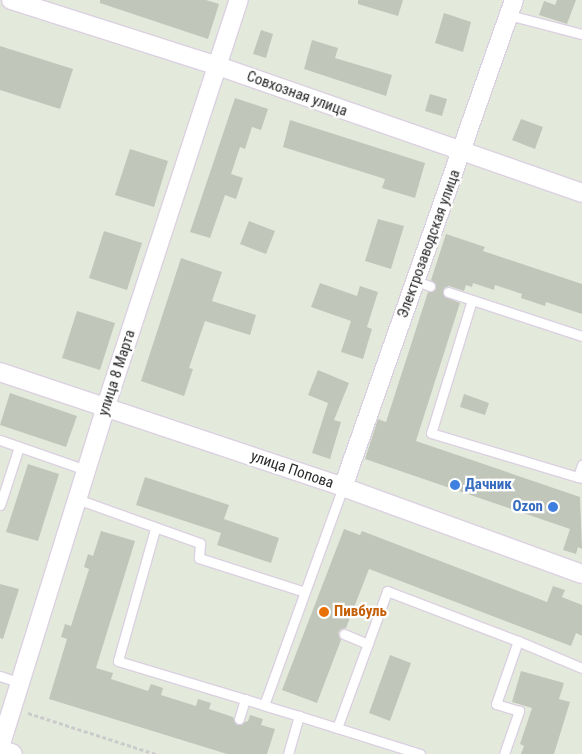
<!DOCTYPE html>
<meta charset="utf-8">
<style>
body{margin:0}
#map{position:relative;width:582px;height:754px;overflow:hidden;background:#e4eadb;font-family:"Roboto Condensed",sans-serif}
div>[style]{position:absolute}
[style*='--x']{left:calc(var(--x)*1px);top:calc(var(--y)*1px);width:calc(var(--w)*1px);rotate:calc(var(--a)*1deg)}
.building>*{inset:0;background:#c0c6ba}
.path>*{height:3px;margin-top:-1.5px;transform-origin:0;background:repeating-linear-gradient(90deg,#ccc 0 4px,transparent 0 6.5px)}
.roads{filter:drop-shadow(1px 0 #dbd0e1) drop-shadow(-1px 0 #dbd0e1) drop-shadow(0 1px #dbd0e1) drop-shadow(0 -1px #dbd0e1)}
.service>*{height:9px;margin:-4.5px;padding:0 4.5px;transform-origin:4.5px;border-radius:4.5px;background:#fff}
.minor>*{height:18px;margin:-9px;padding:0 9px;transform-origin:9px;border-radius:9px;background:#fff}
.tertiary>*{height:21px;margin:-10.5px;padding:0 10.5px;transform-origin:10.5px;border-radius:10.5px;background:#fff}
.dots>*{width:14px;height:14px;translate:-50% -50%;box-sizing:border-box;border:2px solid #fff;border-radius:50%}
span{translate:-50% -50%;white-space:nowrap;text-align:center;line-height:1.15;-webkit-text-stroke:4.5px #fff;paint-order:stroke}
.street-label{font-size:15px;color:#292929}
.shop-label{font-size:15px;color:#366cbe;font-weight:700}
.left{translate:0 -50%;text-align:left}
.right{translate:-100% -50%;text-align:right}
.food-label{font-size:15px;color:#c56008;font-weight:700}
</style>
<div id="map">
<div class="building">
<i style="clip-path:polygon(100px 0,206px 0,219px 4px,208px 39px,100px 3px)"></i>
<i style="clip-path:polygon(358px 0,403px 0,398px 16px,358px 4px)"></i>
<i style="clip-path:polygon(557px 0,576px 0,567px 24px,539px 15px,544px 1px,555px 5px)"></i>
<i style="clip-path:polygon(444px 13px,471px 22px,463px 52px,435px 43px)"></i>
<i style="clip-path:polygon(261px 30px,273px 34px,266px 58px,253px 54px)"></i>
<i style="clip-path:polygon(312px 40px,338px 48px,335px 58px,392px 75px,386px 96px,304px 69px)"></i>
<i style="clip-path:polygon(0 46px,73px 69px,60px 109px,0 90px)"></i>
<i style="clip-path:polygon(430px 94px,447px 99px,442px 116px,425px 111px)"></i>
<i style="clip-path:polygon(235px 98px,268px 109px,261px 130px,252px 127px,245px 149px,240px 147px,231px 174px,243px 178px,236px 199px,225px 195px,210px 238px,190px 232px)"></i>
<i style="clip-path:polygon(521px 119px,543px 127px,535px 149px,512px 140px)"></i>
<i style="clip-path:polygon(290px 120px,425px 163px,415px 198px,382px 188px,385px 179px,283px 147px)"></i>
<i style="clip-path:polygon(130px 149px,168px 161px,154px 207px,115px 195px)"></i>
<i style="clip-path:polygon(378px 219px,404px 226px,391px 269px,365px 261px)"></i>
<i style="clip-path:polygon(249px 221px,275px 231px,266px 254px,240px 244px)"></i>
<i style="clip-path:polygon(104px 231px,142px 243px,127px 290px,89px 278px)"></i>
<i style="clip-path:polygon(446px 234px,485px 247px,483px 251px,582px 284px,582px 314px,546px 302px,545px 306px,521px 298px,522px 294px,495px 285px,494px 290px,473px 283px,472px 287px,466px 285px,464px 291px,449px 286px,444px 288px,444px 296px,460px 303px,416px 441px,580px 497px,582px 549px,578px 547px,576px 554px,563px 550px,570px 529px,365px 459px,378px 419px,386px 422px,428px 292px,436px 289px,431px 280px)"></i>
<i style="clip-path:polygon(181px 258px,222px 272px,212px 301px,256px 315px,250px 335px,205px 321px,189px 368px,193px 369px,184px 396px,141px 381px)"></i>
<i style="clip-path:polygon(320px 283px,357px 296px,360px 286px,378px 292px,367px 327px,372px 329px,363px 359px,341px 352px,351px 321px,311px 307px)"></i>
<i style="clip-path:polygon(77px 311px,115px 323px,100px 370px,62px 358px)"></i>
<i style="clip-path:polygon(318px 370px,349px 383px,334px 420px,341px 422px,330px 459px,312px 453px,328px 403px,308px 395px)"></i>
<i style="clip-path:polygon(10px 393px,77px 416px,66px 447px,0 425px)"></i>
<i style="clip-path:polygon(464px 394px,489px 403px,485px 415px,460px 407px)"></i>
<i style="clip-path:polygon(28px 464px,59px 474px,38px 541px,6px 532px)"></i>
<i style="clip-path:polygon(145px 477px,229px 505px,224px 519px,279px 538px,271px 563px,217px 545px,221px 533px,136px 505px)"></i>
<i style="clip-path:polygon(344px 529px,360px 535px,362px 531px,547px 602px,553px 586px,565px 590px,562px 597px,582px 605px,582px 636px,576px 633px,571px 646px,369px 569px,346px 628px,338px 632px,341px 640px,317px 703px,282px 690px)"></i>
<i style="clip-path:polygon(101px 531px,135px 541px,96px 668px,113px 673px,111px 679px,148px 691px,151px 684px,163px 688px,161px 695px,196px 706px,198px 699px,211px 703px,209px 709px,233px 717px,237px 725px,248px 721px,250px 715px,263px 719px,261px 725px,275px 729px,267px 754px,227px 754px,49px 699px,67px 639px,61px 637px,65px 624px,71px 626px,89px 569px,84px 567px,88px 554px,93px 556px)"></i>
<i style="clip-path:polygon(0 584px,19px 589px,3px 639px,0 638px)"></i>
<i style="clip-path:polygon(390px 655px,411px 663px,390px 721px,369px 713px)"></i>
<i style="clip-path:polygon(521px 671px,564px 683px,559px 699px,570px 702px,554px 754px,521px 754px,524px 746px,520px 744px,532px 708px,512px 702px)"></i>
</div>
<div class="path">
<i style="--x:28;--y:713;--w:134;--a:17.8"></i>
</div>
<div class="roads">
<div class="service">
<i style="--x:509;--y:15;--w:75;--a:14.6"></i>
<i style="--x:416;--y:281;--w:15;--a:20"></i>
<i style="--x:448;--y:292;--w:141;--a:18.2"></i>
<i style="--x:472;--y:300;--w:139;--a:107.1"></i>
<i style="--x:431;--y:433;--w:153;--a:16.7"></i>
<i style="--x:0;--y:440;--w:91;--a:19.2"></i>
<i style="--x:582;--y:478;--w:4;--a:-166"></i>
<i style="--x:578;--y:477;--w:13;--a:-72"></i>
<i style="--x:77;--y:499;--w:131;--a:19.7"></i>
<i style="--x:200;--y:543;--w:15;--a:94"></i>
<i style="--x:199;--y:558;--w:111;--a:17.8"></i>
<i style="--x:0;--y:505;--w:61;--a:-71.9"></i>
<i style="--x:155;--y:529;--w:137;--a:105.7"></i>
<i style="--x:118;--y:661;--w:152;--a:16.8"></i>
<i style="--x:344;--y:634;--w:26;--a:23"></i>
<i style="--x:0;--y:676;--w:21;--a:19"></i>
<i style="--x:299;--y:716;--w:127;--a:17.4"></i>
<i style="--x:239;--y:719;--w:21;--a:-73"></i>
<i style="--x:337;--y:728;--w:146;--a:-69.9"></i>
<i style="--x:387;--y:591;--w:140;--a:20.9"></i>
<i style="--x:288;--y:754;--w:40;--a:-74"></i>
<i style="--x:299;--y:716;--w:37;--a:-163"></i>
<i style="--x:264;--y:705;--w:232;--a:-70.1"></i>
<i style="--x:504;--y:754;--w:46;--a:-70.8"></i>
<i style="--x:519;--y:711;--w:24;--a:-163"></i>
<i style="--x:496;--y:704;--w:67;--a:-70.8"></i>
<i style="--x:518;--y:641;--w:69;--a:22.9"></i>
</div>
<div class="minor">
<i style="--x:11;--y:0;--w:217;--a:17.7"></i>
<i style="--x:218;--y:66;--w:386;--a:19.2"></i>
<i style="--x:0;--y:372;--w:362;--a:18.5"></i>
<i style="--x:343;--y:487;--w:254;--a:20"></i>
<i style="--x:343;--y:487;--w:516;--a:-70.65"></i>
<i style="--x:0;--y:747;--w:357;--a:-72.7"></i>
<i style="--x:106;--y:406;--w:427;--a:-71.9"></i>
</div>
<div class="tertiary">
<i style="--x:0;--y:751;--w:11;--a:15"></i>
</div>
</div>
<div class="dots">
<i style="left:455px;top:485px;background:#3f7fe0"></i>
<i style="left:553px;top:507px;background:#3f7fe0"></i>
<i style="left:324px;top:612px;background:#e8710a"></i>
</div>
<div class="street-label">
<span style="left:297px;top:94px;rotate:20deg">Совхозная улица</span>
<span style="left:429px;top:244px;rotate:-70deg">Электрозаводская улица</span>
<span style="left:117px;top:373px;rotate:-72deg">улица 8 Марта</span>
<span style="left:292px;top:470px;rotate:19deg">улица Попова</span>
</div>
<div class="shop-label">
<span class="left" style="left:465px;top:485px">Дачник</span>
<span class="right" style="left:543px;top:507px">Ozon</span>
</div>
<div class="food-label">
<span class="left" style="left:334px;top:612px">Пивбуль</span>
</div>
</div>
